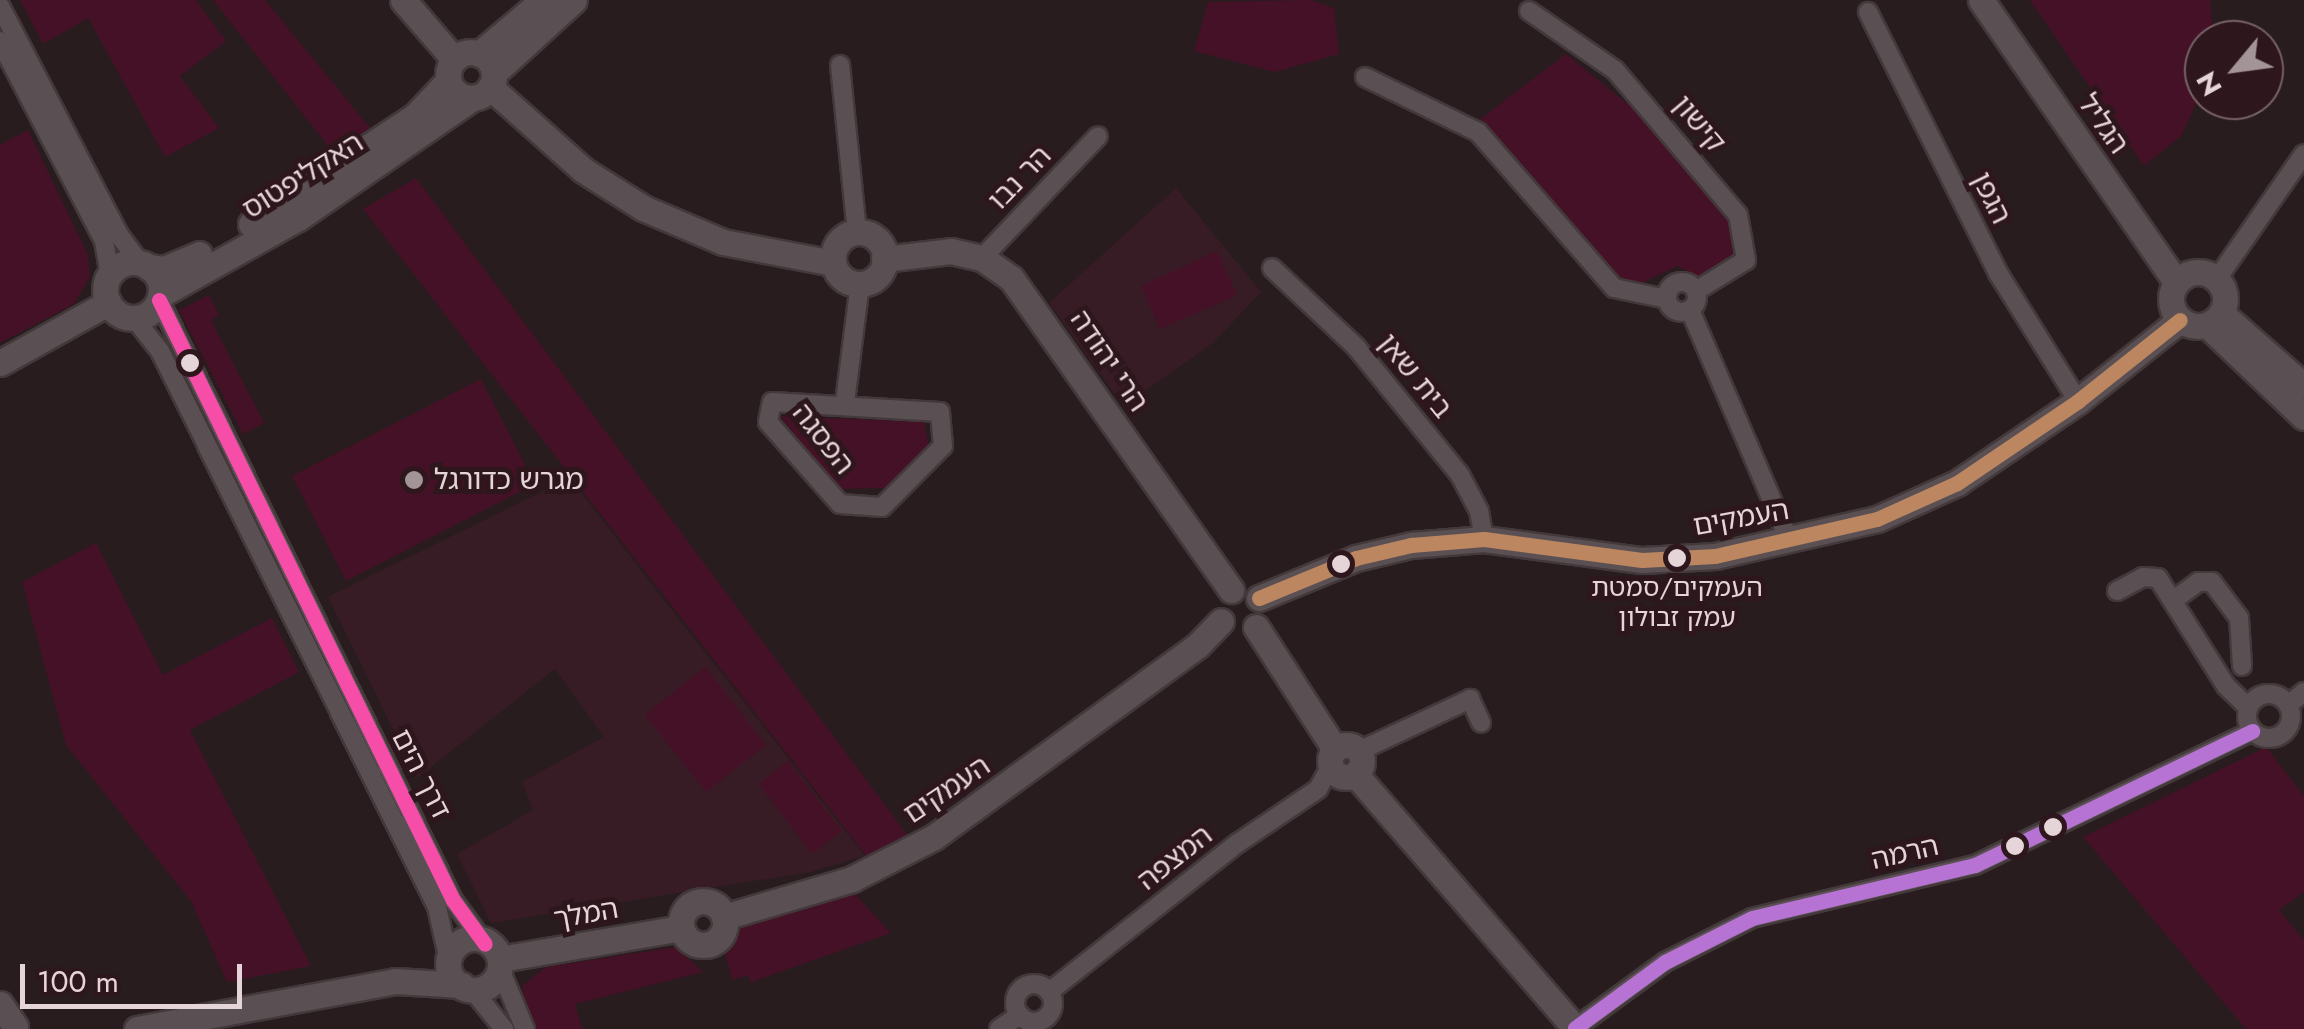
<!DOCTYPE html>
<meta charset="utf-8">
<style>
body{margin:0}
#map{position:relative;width:2304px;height:1029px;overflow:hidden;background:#281c1f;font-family:Jost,"Noto Sans Hebrew",sans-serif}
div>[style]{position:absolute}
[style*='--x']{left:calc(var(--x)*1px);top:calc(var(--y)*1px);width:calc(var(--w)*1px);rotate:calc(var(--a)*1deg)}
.built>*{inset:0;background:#381c25}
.green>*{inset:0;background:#451126}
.roads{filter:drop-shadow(2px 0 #43393b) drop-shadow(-2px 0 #43393b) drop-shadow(0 2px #43393b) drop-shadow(0 -2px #43393b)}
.street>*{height:18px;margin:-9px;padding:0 9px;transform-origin:9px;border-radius:9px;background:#5a5053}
.street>.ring{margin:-9px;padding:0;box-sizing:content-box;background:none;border:18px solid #5a5053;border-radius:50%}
.secondary>*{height:25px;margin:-12.5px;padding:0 12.5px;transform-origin:12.5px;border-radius:12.5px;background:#5a5053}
.secondary>.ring{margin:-12.5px;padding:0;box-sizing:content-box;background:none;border:25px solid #5a5053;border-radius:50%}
.bus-1>*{height:15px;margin:-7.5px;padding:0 7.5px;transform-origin:7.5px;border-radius:7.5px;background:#bb8660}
.bus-2>*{height:15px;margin:-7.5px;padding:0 7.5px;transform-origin:7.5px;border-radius:7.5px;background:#b673d3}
.bus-3>*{height:15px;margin:-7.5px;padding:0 7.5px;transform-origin:7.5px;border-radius:7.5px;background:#f54da8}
.dots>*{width:28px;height:28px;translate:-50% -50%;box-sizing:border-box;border:5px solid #2e161d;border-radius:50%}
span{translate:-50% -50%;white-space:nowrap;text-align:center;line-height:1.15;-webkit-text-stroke:10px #2e161d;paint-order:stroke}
.bus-label{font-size:26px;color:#e5d4d8}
.street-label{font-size:28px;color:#e5d4d8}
.poi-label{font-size:28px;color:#e5d4d8}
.left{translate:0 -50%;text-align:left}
.north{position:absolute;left:2184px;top:20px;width:100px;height:100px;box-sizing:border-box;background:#2e161d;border:2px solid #776268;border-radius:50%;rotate:241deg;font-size:28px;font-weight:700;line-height:40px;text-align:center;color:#e5d4d8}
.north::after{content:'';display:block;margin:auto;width:35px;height:45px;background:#a39497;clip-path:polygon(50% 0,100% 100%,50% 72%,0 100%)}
.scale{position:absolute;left:20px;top:964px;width:222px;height:45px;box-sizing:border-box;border:5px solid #e5d4d8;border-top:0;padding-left:12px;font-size:30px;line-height:35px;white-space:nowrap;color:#e5d4d8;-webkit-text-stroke:8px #2e161d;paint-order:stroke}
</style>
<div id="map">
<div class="built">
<i style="clip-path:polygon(1176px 188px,1261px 292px,1213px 343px,1123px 406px,1049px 303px)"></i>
<i style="clip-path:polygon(570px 478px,656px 590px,865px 856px,810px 872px,491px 923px,457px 854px,533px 810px,522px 782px,604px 737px,555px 669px,417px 778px,328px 597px)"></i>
</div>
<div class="green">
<i style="clip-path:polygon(20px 0,196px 0,226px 41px,180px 76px,219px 128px,165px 157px,88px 18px,43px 44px)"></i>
<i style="clip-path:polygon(213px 0,265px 0,371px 129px,336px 156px)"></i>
<i style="clip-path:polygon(1311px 0,1334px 8px,1339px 54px,1275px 72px,1194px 51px,1208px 2px)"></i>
<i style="clip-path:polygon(2030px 0,2210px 0,2214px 40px,2204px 40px,2204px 87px,2181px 136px,2144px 166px)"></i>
<i style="clip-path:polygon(1566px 54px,1655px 126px,1732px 221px,1739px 243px,1734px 261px,1703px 278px,1677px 266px,1640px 284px,1615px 277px,1479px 120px)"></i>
<i style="clip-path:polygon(28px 130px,88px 255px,90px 277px,74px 304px,0 343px,0 145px)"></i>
<i style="clip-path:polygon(416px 178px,909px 837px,868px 858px,363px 209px)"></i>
<i style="clip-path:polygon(1217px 251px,1237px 295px,1160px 329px,1141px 286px)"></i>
<i style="clip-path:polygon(209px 295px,219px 315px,211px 320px,264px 423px,243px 434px,179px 310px)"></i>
<i style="clip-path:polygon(481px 379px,535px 484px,346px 581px,292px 476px)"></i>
<i style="clip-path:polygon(780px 416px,924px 422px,929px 447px,886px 488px,839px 489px)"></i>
<i style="clip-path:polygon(96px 543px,163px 675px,272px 618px,299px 672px,190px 730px,311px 966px,227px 982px,191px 901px,66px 745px,22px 582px)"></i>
<i style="clip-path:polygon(705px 667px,766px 745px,706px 792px,645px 715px)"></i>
<i style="clip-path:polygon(2266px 747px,2304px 796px,2304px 892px,2279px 910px,2304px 940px,2304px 1029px,2246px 1029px,2083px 837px)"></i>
<i style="clip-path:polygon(788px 761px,842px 831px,812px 854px,759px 784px)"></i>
<i style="clip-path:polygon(853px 892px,891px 933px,751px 982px,748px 975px,732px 980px,723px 944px,735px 930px)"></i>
<i style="clip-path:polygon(676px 947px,703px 972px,575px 1004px,582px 1029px,536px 1029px,522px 1002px,523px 985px,546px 967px)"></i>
</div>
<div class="roads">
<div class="street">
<i style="--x:0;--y:6;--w:258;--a:62.5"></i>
<i style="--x:119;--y:235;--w:35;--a:53"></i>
<i style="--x:1529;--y:11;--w:104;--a:34.5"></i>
<i style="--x:1615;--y:70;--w:190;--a:49.7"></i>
<i style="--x:1738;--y:215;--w:46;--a:79.9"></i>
<i style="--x:1746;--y:260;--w:59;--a:148.2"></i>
<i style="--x:1868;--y:12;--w:292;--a:63.5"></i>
<i style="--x:1998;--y:273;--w:151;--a:58"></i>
<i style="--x:0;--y:41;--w:225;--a:62.5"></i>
<i style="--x:104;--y:241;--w:34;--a:80"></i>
<i style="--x:840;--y:65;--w:168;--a:84.2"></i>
<i style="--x:1365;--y:77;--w:126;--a:26"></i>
<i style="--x:1478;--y:132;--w:207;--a:48.9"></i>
<i style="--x:1614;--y:288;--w:54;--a:11.7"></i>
<i style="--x:982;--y:258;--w:168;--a:-46.4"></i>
<i style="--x:1272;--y:268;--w:115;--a:43.2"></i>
<i style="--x:1356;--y:347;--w:165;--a:50.9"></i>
<i style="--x:1460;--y:475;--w:41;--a:62.2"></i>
<i style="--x:1479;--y:511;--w:28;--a:80"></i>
<i style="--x:2217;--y:279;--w:152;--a:-55.2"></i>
<i class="ring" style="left:1667px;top:282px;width:12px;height:12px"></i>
<i style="--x:159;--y:300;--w:668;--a:63.9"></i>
<i style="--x:453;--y:900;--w:54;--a:54"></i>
<i style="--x:1690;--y:310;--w:253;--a:66.7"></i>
<i style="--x:134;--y:318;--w:42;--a:51.8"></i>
<i style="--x:160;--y:351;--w:621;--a:63.52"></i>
<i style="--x:437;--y:907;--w:46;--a:77.5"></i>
<i style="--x:772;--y:402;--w:168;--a:3.4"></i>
<i style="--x:940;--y:412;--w:34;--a:85"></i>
<i style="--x:943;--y:446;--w:86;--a:135"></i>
<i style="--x:882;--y:507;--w:42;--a:-175.9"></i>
<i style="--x:840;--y:504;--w:109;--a:-131.3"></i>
<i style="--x:768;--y:422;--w:20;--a:-79"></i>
<i style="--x:845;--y:402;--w:119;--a:-82.8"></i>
<i style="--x:2117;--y:591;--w:30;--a:-28"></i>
<i style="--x:2143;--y:577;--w:15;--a:4"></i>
<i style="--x:2158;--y:578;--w:128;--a:57.8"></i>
<i style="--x:2226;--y:686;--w:30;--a:44"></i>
<i style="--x:2175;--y:599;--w:29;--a:-36"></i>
<i style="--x:2198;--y:582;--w:14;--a:0"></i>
<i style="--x:2212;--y:582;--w:45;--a:53.1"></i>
<i style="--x:2239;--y:618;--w:48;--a:86.4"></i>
<i class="ring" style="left:2247px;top:694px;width:26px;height:26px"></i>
<i style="--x:2288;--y:705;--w:21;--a:-39"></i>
<i style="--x:1359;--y:751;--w:123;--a:-25.1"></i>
<i style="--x:1470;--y:699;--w:26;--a:65"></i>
<i style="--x:502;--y:974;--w:60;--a:67.3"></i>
<i class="ring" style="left:1015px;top:984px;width:20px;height:20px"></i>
<i style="--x:471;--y:988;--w:53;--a:51.2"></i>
<i style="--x:1049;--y:992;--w:241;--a:-38.3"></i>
<i style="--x:1238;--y:843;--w:97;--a:-34"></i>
<i style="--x:1318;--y:789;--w:26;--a:-61"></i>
<i style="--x:1575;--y:1028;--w:112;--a:-36.3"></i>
<i style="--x:1665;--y:962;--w:97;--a:-26.8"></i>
<i style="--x:1752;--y:918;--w:229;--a:-13.4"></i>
<i style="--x:1975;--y:865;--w:308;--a:-25.8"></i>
<i style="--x:999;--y:1029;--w:25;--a:-34"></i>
</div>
<div class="secondary">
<i style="--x:403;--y:0;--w:78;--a:49.2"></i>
<i style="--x:1981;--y:0;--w:343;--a:55.3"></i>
<i class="ring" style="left:448px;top:52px;width:21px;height:21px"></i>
<i style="--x:479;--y:54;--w:84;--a:-40.2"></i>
<i style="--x:494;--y:73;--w:108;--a:-42.4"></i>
<i style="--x:490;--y:87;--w:125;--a:41.7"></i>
<i style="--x:583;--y:170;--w:71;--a:32.3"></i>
<i style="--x:643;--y:208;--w:87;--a:23"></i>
<i style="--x:723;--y:242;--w:112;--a:10.8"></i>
<i style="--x:251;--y:224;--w:196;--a:-33.4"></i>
<i style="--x:415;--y:116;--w:48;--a:-46.7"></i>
<i class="ring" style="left:833px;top:232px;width:27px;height:27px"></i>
<i style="--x:884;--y:259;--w:67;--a:-6.8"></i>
<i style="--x:951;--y:251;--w:32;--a:13"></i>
<i style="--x:982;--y:258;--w:35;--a:35"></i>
<i style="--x:1011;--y:278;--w:382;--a:54.8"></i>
<i class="ring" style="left:105px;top:262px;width:31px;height:31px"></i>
<i style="--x:148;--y:267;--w:16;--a:7"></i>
<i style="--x:164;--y:269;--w:38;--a:-23"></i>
<i class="ring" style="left:2171px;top:272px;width:29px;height:29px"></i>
<i style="--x:160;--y:295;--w:158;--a:-29.2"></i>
<i style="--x:298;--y:218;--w:211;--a:-34.6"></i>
<i style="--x:2222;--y:314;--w:109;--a:41.3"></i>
<i style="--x:2208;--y:326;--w:132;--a:43.5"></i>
<i style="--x:0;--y:363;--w:124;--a:-29.1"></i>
<i style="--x:1259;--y:598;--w:105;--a:-22.4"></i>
<i style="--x:1356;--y:558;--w:57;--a:-13.3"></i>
<i style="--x:1411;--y:545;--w:73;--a:-4.7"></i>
<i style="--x:1484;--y:539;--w:159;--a:7.6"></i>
<i style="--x:1642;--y:560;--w:73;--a:-3.1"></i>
<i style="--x:1715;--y:556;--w:166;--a:-12.9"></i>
<i style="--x:1877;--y:519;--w:88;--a:-24.2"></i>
<i style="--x:1957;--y:483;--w:146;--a:-34.1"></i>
<i style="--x:2078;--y:401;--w:130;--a:-38.5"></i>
<i style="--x:1256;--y:627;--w:145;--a:57.1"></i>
<i class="ring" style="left:1330px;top:745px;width:7px;height:7px"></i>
<i style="--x:1355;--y:774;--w:337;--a:49.1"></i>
<i class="ring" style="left:681px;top:901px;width:19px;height:19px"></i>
<i style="--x:724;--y:917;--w:134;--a:-16.5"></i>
<i style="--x:852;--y:879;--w:92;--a:-27.1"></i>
<i style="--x:934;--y:837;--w:326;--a:-36"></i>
<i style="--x:1198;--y:645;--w:33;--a:-46"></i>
<i class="ring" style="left:448px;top:938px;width:27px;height:27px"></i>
<i style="--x:500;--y:959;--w:184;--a:-9.7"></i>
<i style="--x:0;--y:1004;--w:27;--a:56"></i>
<i style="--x:137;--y:1029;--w:262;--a:-10.5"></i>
<i style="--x:395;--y:981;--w:67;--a:3.4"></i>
</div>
</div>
<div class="bus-1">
<i style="--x:1259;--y:598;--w:105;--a:-22.4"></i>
<i style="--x:1356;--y:558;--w:57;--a:-13.3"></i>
<i style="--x:1411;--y:545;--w:73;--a:-4.7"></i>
<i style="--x:1484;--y:539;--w:159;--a:7.6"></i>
<i style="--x:1642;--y:560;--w:73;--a:-3.1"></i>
<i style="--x:1715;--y:556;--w:166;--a:-12.9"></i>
<i style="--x:1877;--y:519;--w:88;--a:-24.2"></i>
<i style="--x:1957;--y:483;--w:146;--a:-34.1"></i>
<i style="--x:2078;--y:401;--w:130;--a:-38.5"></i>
</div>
<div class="bus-2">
<i style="--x:1575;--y:1028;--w:112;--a:-36.3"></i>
<i style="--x:1665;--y:962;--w:97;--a:-26.8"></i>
<i style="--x:1752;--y:918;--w:229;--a:-13.4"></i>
<i style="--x:1975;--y:865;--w:308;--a:-25.8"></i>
</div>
<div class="bus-3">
<i style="--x:159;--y:300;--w:668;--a:63.9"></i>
<i style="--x:453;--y:900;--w:54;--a:54"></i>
</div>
<div class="dots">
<i style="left:190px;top:363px;background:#e5d4d8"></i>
<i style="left:414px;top:480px;background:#a39497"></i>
<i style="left:1677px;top:558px;background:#e5d4d8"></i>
<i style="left:1341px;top:564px;background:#e5d4d8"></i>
<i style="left:2053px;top:827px;background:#e5d4d8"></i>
<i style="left:2015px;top:846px;background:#e5d4d8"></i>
</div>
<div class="bus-label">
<span style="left:1677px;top:603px">העמקים/סמטת<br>עמק זבולון</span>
</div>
<div class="street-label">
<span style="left:1699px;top:124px;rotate:50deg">קישון</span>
<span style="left:2103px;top:124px;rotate:55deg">הגליל</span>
<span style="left:303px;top:176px;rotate:-32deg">האקליפטוס</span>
<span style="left:1020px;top:178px;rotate:-46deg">הר נבו</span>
<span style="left:1991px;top:198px;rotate:64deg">הגפן</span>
<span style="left:1109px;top:361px;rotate:56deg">הרי יהודה</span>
<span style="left:1415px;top:376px;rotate:51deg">בית שאן</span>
<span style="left:823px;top:439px;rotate:52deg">הפסגה</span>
<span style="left:1741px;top:518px;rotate:-10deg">העמקים</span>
<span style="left:421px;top:774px;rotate:63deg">דרך הים</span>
<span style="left:947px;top:790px;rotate:-34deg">העמקים</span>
<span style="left:1905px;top:853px;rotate:-13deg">הרמה</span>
<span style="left:1175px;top:858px;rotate:-38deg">המצפה</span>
<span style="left:586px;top:914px;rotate:-10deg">המלך</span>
</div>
<div class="poi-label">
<span class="left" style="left:434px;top:480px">מגרש כדורגל</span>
</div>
<div class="north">N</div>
<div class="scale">100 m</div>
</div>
